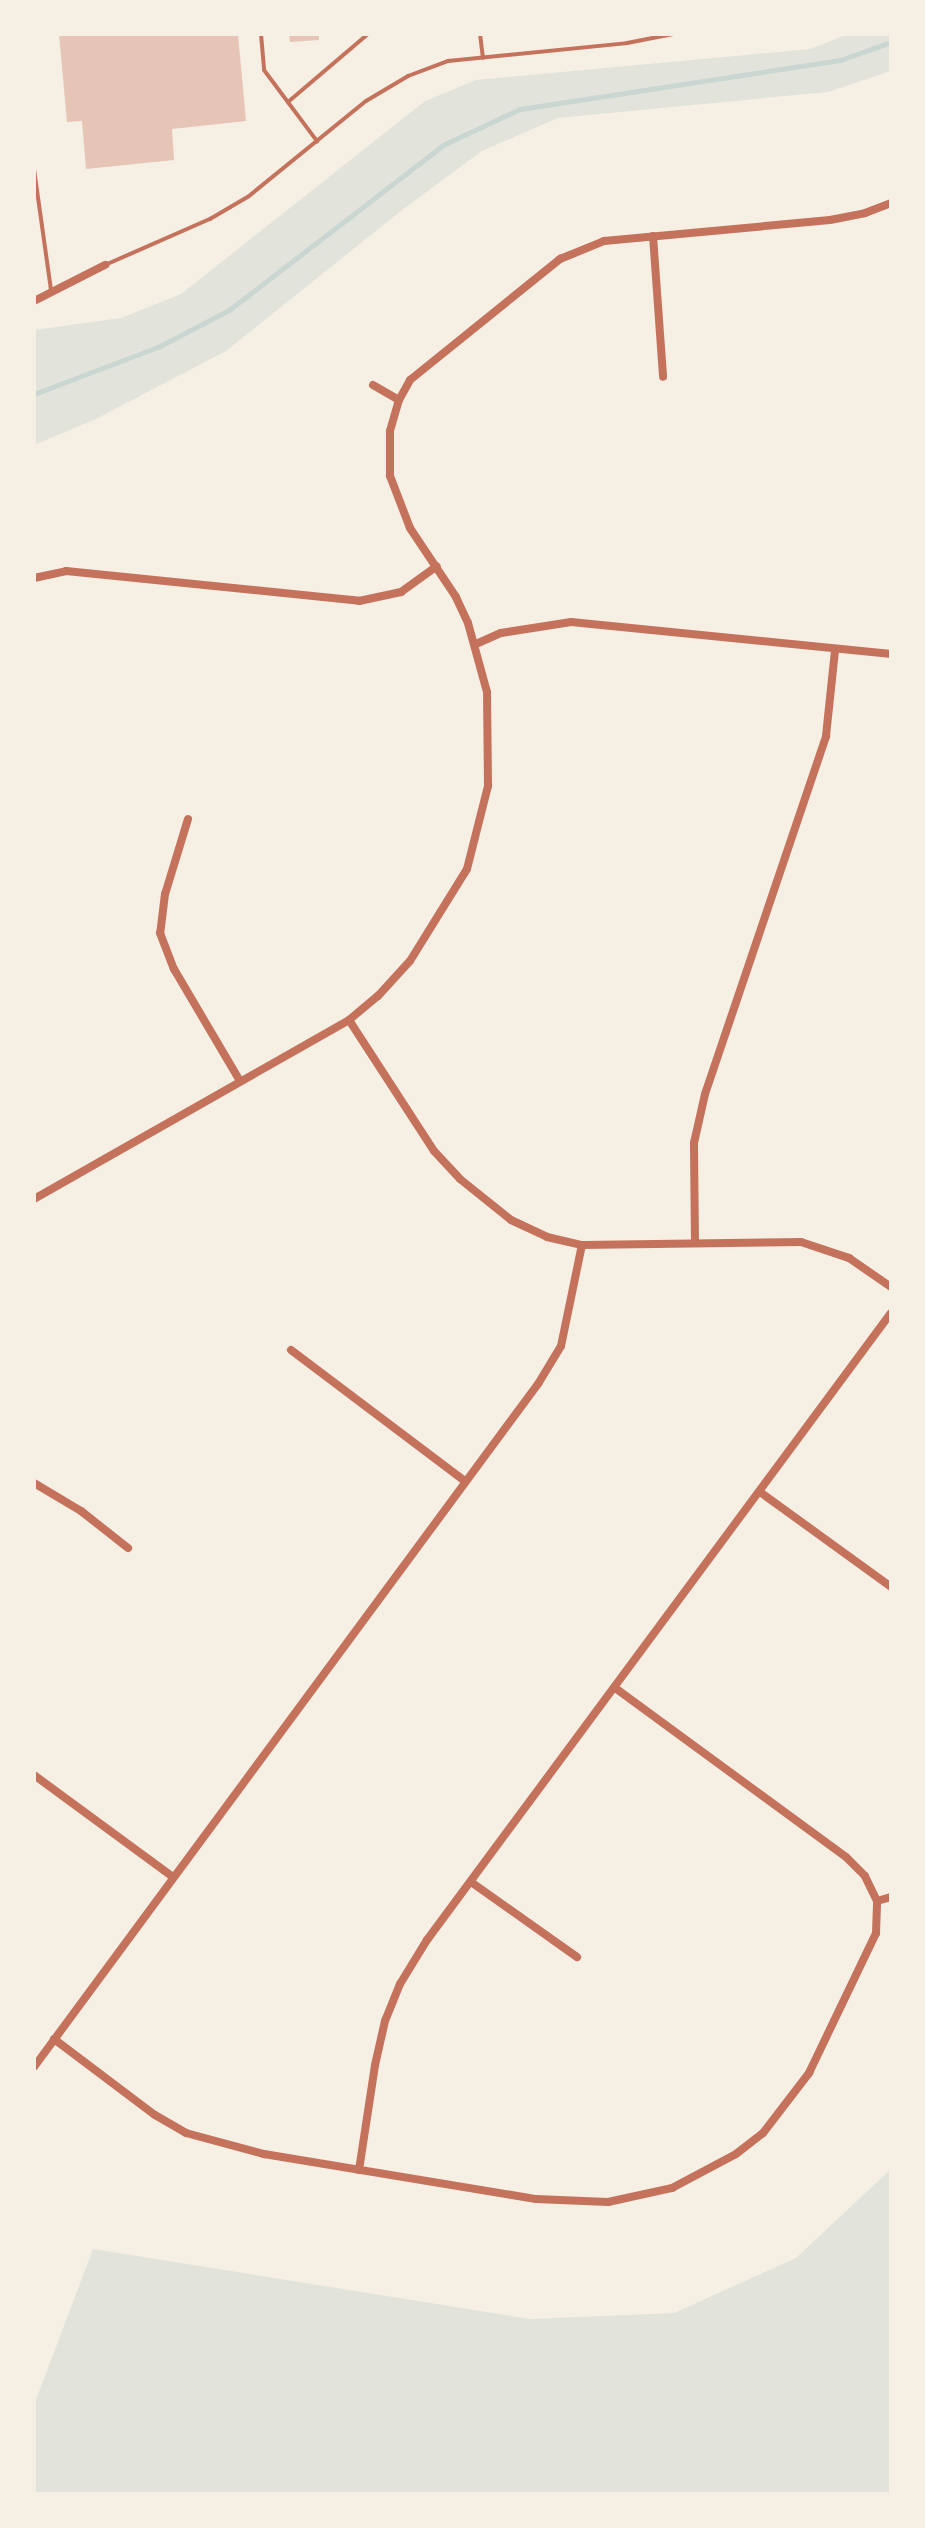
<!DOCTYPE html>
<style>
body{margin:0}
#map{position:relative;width:925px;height:2528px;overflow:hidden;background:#f6efe4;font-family:Spectral,serif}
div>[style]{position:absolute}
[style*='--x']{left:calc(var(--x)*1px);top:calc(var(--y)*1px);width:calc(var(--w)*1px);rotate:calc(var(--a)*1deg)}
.green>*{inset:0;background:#e2e4dc}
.stream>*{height:5px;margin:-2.5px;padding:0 2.5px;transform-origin:2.5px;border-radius:2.5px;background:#c9d6d2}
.building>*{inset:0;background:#e6c5b7}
.service>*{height:4px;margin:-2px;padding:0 2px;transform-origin:2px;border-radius:2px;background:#c5725c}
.minor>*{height:8px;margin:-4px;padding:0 4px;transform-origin:4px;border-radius:4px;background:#c5725c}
span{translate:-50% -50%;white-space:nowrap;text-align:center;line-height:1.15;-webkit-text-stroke:6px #f6efe4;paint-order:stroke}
.frame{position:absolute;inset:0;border:36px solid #f6efe4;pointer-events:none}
</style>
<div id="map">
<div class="green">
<i style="clip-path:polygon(848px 34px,891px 34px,891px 71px,828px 92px,558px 118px,482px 151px,402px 210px,226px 351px,94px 420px,34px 445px,34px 330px,121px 318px,181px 294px,425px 101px,476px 80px,810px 49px)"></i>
<i style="clip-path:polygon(891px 2169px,891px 2494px,34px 2494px,34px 2405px,93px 2249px,530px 2319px,674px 2313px,796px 2258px)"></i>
</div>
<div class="stream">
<i style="--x:34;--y:394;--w:133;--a:-20.8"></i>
<i style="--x:158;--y:347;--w:80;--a:-27.5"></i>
<i style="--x:229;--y:310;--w:270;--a:-37.6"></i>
<i style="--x:443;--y:145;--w:85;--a:-25.1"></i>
<i style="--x:520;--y:109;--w:324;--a:-8.7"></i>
<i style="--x:840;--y:60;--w:54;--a:-19.4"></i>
</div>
<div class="building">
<i style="clip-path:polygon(59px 34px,238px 34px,246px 121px,172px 129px,174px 160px,86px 169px,82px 121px,67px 122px)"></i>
<i style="clip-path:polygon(289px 34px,319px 34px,319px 40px,290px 42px)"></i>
</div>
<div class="service">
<i style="--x:261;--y:34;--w:36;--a:85"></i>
<i style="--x:264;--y:70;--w:89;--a:53.3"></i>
<i style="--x:480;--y:34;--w:24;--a:83"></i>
<i style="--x:288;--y:102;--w:105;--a:-40.4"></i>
<i style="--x:34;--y:169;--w:122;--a:82"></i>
<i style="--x:105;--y:265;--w:115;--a:-23.7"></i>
<i style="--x:210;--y:219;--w:45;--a:-30.5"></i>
<i style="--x:249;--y:196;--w:151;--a:-39.1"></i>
<i style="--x:366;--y:101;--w:49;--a:-30.8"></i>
<i style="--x:408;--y:76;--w:43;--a:-20.6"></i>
<i style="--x:448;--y:61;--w:180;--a:-5.7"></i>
<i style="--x:627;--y:43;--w:47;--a:-11.1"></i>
</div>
<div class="minor">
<i style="--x:653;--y:236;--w:141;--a:85.9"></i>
<i style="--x:34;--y:301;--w:80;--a:-26.9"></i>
<i style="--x:373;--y:385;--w:30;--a:30"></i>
<i style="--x:34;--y:578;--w:33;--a:-12"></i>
<i style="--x:66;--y:571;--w:295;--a:5.8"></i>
<i style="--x:359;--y:601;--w:43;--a:-12.1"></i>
<i style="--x:401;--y:592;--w:44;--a:-35.8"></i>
<i style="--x:476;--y:644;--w:27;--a:-24"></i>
<i style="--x:501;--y:633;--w:71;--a:-8.9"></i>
<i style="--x:571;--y:622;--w:322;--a:5.7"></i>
<i style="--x:188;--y:819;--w:78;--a:107"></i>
<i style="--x:165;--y:894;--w:39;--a:97"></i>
<i style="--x:160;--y:933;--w:39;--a:69"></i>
<i style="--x:174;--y:969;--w:130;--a:59.5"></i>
<i style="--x:349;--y:1020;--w:156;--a:57"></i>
<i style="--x:434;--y:1151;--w:38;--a:47"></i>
<i style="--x:460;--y:1179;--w:65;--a:38.8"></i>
<i style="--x:511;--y:1220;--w:40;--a:25"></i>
<i style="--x:547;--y:1237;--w:36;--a:13"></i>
<i style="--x:582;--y:1245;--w:219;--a:-0.8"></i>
<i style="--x:801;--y:1242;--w:51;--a:18.4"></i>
<i style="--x:849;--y:1258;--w:51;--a:34.6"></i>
<i style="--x:34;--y:1199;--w:362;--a:-29.6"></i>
<i style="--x:349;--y:1020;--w:38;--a:-40"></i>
<i style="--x:378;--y:996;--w:47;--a:-47.6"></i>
<i style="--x:410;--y:961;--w:108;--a:-58.2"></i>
<i style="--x:467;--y:869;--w:86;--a:-75.8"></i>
<i style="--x:488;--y:786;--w:94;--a:-90.6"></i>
<i style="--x:487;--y:692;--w:72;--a:-105.4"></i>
<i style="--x:468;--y:623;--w:29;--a:-115"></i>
<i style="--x:456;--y:597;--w:83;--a:-123.7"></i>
<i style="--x:410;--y:528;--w:56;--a:-111"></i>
<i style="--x:390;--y:476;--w:45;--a:-90"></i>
<i style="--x:390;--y:431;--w:32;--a:-74"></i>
<i style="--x:399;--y:400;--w:23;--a:-61"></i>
<i style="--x:410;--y:380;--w:193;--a:-38.9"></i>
<i style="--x:560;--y:259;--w:48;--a:-22.2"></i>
<i style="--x:604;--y:241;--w:227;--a:-5.3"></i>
<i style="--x:830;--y:220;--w:36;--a:-11"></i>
<i style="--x:865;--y:213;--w:28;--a:-21"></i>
<i style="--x:695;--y:1243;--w:100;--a:-90.6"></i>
<i style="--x:694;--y:1143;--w:50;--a:-77.3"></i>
<i style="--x:705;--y:1094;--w:378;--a:-71.3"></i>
<i style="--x:826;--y:736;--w:86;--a:-84"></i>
<i style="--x:291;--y:1350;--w:218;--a:37"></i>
<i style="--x:34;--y:1483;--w:55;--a:30.8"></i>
<i style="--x:81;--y:1511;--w:60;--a:38.2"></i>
<i style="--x:760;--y:1492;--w:162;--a:35.9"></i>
<i style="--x:34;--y:1775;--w:172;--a:36.3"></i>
<i style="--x:471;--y:1882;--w:130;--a:35.3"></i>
<i style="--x:877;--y:1901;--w:15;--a:-16"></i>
<i style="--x:54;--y:2039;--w:126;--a:37"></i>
<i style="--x:155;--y:2115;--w:36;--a:30"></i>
<i style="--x:186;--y:2133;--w:81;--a:15.1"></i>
<i style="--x:264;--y:2154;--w:276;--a:9.4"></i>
<i style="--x:536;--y:2199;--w:72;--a:2.4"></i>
<i style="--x:608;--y:2202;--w:66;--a:-12.3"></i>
<i style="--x:672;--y:2188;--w:72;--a:-28"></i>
<i style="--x:736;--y:2154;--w:34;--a:-38"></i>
<i style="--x:763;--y:2133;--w:76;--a:-52.5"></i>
<i style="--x:809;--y:2073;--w:155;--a:-64.4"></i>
<i style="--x:876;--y:1933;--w:32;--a:-88"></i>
<i style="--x:877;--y:1901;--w:28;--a:-116"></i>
<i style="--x:865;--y:1876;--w:27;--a:-135"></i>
<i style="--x:846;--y:1857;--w:286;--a:-143.8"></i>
<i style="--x:34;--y:2067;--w:849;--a:-53.58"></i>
<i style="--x:538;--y:1384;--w:44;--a:-58.8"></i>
<i style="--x:561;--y:1346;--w:103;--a:-78.3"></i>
<i style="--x:359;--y:2170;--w:106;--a:-81.3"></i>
<i style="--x:375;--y:2065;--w:45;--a:-77.2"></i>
<i style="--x:385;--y:2021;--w:40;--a:-68"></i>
<i style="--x:400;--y:1984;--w:52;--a:-58.5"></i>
<i style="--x:427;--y:1940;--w:780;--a:-53.5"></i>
</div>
<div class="frame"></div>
</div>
